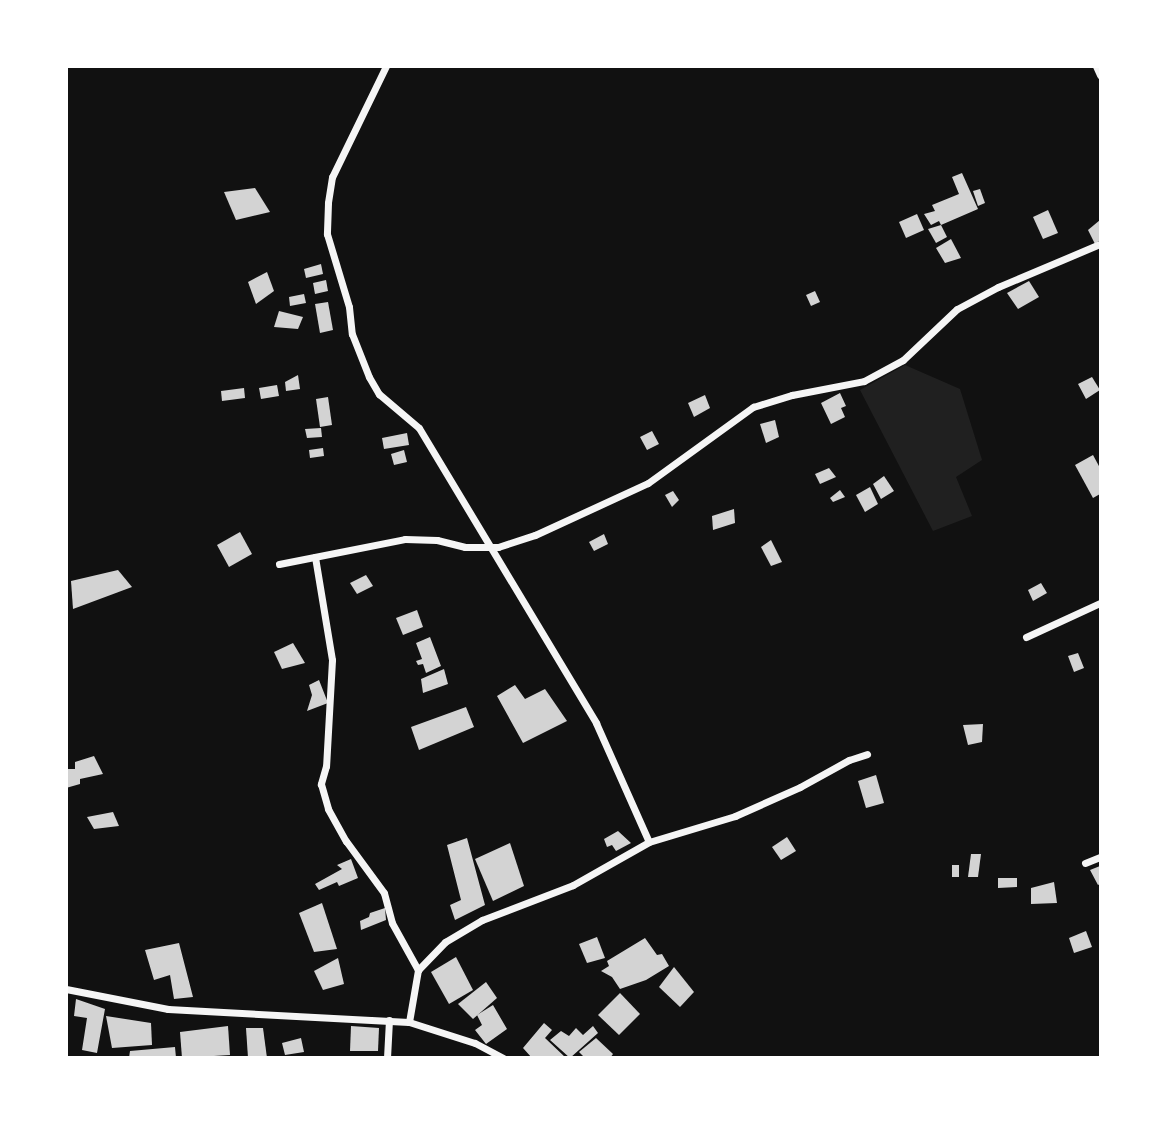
<!DOCTYPE html>
<style>
body{margin:0}
#map{position:relative;width:1167px;height:1124px;overflow:hidden;background:#111;font-family:"Open Sans",sans-serif}
div>[style]{position:absolute}
[style*='--x']{left:calc(var(--x)*1px);top:calc(var(--y)*1px);width:calc(var(--w)*1px);rotate:calc(var(--a)*1deg)}
.green>*{inset:0;background:#202020}
.building>*{inset:0;background:#d3d3d3}
.minor>*{height:7px;margin:-3.5px;padding:0 3.5px;transform-origin:3.5px;border-radius:3.5px;background:#f5f5f5}
span{translate:-50% -50%;white-space:nowrap;text-align:center;line-height:1.15;-webkit-text-stroke:5px #fff;paint-order:stroke}
.frame{position:absolute;inset:0;border:68px solid #fff;pointer-events:none}
</style>
<div id="map">
<div class="green">
<i style="clip-path:polygon(905px 365px,960px 389px,982px 460px,956px 477px,972px 516px,933px 531px,860px 390px)"></i>
</div>
<div class="building">
<i style="clip-path:polygon(962px 173px,978px 209px,941px 225px,939px 221px,931px 225px,924px 214px,935px 211px,932px 205px,959px 194px,952px 177px)"></i>
<i style="clip-path:polygon(255px 188px,270px 212px,236px 220px,224px 192px)"></i>
<i style="clip-path:polygon(980px 189px,985px 203px,978px 206px,973px 191px)"></i>
<i style="clip-path:polygon(1048px 210px,1058px 233px,1043px 239px,1033px 217px)"></i>
<i style="clip-path:polygon(917px 214px,924px 230px,906px 238px,899px 222px)"></i>
<i style="clip-path:polygon(1100px 220px,1100px 240px,1095px 244px,1088px 230px)"></i>
<i style="clip-path:polygon(941px 225px,947px 237px,936px 243px,928px 229px)"></i>
<i style="clip-path:polygon(951px 239px,961px 258px,945px 263px,936px 248px)"></i>
<i style="clip-path:polygon(321px 264px,323px 274px,306px 278px,304px 269px)"></i>
<i style="clip-path:polygon(267px 272px,274px 291px,256px 304px,248px 282px)"></i>
<i style="clip-path:polygon(326px 280px,328px 291px,315px 294px,313px 283px)"></i>
<i style="clip-path:polygon(1029px 281px,1039px 297px,1018px 309px,1007px 293px)"></i>
<i style="clip-path:polygon(815px 291px,820px 302px,811px 306px,806px 295px)"></i>
<i style="clip-path:polygon(304px 294px,306px 303px,290px 306px,289px 297px)"></i>
<i style="clip-path:polygon(328px 302px,333px 330px,320px 333px,315px 304px)"></i>
<i style="clip-path:polygon(279px 311px,303px 317px,298px 329px,274px 327px)"></i>
<i style="clip-path:polygon(298px 375px,300px 389px,286px 391px,285px 382px)"></i>
<i style="clip-path:polygon(1092px 377px,1100px 390px,1086px 399px,1078px 384px)"></i>
<i style="clip-path:polygon(277px 385px,279px 396px,261px 399px,259px 388px)"></i>
<i style="clip-path:polygon(244px 388px,245px 398px,222px 401px,221px 391px)"></i>
<i style="clip-path:polygon(840px 393px,846px 406px,841px 408px,845px 417px,831px 424px,821px 403px)"></i>
<i style="clip-path:polygon(705px 395px,710px 408px,694px 417px,688px 403px)"></i>
<i style="clip-path:polygon(328px 397px,332px 425px,320px 427px,316px 399px)"></i>
<i style="clip-path:polygon(775px 420px,779px 437px,766px 443px,760px 424px)"></i>
<i style="clip-path:polygon(321px 428px,322px 437px,307px 438px,305px 429px)"></i>
<i style="clip-path:polygon(652px 431px,659px 444px,647px 450px,640px 437px)"></i>
<i style="clip-path:polygon(407px 433px,409px 445px,384px 449px,382px 438px)"></i>
<i style="clip-path:polygon(323px 448px,324px 456px,310px 458px,309px 450px)"></i>
<i style="clip-path:polygon(404px 450px,407px 462px,394px 465px,391px 454px)"></i>
<i style="clip-path:polygon(1093px 455px,1100px 468px,1100px 494px,1093px 498px,1075px 465px)"></i>
<i style="clip-path:polygon(829px 468px,836px 477px,820px 484px,815px 474px)"></i>
<i style="clip-path:polygon(884px 476px,894px 491px,881px 499px,873px 484px)"></i>
<i style="clip-path:polygon(870px 487px,878px 504px,865px 512px,856px 495px)"></i>
<i style="clip-path:polygon(840px 490px,845px 497px,833px 502px,830px 498px)"></i>
<i style="clip-path:polygon(673px 491px,679px 500px,672px 507px,665px 495px)"></i>
<i style="clip-path:polygon(734px 509px,735px 523px,713px 530px,712px 516px)"></i>
<i style="clip-path:polygon(240px 532px,252px 554px,229px 567px,217px 545px)"></i>
<i style="clip-path:polygon(604px 534px,608px 544px,594px 551px,589px 542px)"></i>
<i style="clip-path:polygon(771px 540px,782px 562px,771px 566px,761px 547px)"></i>
<i style="clip-path:polygon(118px 570px,132px 587px,73px 609px,71px 581px)"></i>
<i style="clip-path:polygon(366px 575px,373px 586px,357px 594px,350px 583px)"></i>
<i style="clip-path:polygon(1041px 583px,1047px 593px,1033px 601px,1028px 590px)"></i>
<i style="clip-path:polygon(417px 610px,423px 627px,403px 635px,396px 618px)"></i>
<i style="clip-path:polygon(430px 637px,441px 666px,426px 673px,423px 664px,418px 665px,416px 661px,422px 659px,416px 643px)"></i>
<i style="clip-path:polygon(293px 643px,305px 663px,282px 669px,274px 652px)"></i>
<i style="clip-path:polygon(1078px 653px,1084px 668px,1074px 672px,1068px 656px)"></i>
<i style="clip-path:polygon(444px 669px,448px 684px,423px 693px,421px 679px)"></i>
<i style="clip-path:polygon(319px 680px,328px 703px,307px 711px,312px 695px,309px 685px)"></i>
<i style="clip-path:polygon(515px 685px,525px 699px,545px 689px,567px 721px,523px 743px,497px 696px)"></i>
<i style="clip-path:polygon(466px 707px,474px 727px,419px 750px,411px 727px)"></i>
<i style="clip-path:polygon(983px 724px,982px 742px,968px 745px,963px 725px)"></i>
<i style="clip-path:polygon(94px 756px,103px 774px,80px 779px,80px 784px,66px 788px,66px 769px,75px 769px,75px 762px)"></i>
<i style="clip-path:polygon(876px 775px,884px 803px,866px 808px,858px 781px)"></i>
<i style="clip-path:polygon(113px 812px,119px 826px,94px 829px,87px 817px)"></i>
<i style="clip-path:polygon(618px 831px,631px 843px,616px 851px,612px 845px,607px 847px,604px 839px)"></i>
<i style="clip-path:polygon(787px 837px,796px 851px,781px 860px,772px 847px)"></i>
<i style="clip-path:polygon(467px 838px,485px 905px,455px 920px,450px 905px,461px 900px,447px 845px)"></i>
<i style="clip-path:polygon(510px 843px,524px 886px,493px 901px,475px 859px)"></i>
<i style="clip-path:polygon(971px 854px,981px 854px,978px 877px,968px 877px)"></i>
<i style="clip-path:polygon(351px 859px,358px 878px,339px 886px,337px 882px,319px 890px,315px 884px,342px 869px,337px 865px)"></i>
<i style="clip-path:polygon(952px 865px,959px 865px,959px 877px,952px 877px)"></i>
<i style="clip-path:polygon(1100px 866px,1100px 884px,1098px 885px,1090px 870px)"></i>
<i style="clip-path:polygon(998px 878px,1017px 878px,1017px 887px,998px 888px)"></i>
<i style="clip-path:polygon(1054px 882px,1057px 903px,1031px 904px,1031px 888px)"></i>
<i style="clip-path:polygon(322px 903px,337px 949px,314px 952px,299px 913px)"></i>
<i style="clip-path:polygon(385px 908px,386px 920px,361px 930px,360px 921px,369px 917px,370px 913px)"></i>
<i style="clip-path:polygon(1086px 931px,1092px 947px,1074px 953px,1069px 938px)"></i>
<i style="clip-path:polygon(597px 937px,605px 958px,587px 963px,579px 944px)"></i>
<i style="clip-path:polygon(645px 938px,657px 955px,662px 954px,669px 966px,646px 980px,620px 989px,612px 977px,601px 971px,609px 966px,607px 961px)"></i>
<i style="clip-path:polygon(179px 943px,193px 997px,174px 999px,170px 975px,154px 980px,145px 950px)"></i>
<i style="clip-path:polygon(456px 957px,473px 990px,449px 1004px,431px 972px)"></i>
<i style="clip-path:polygon(338px 958px,344px 984px,323px 990px,314px 971px)"></i>
<i style="clip-path:polygon(674px 967px,694px 992px,680px 1007px,659px 987px)"></i>
<i style="clip-path:polygon(486px 982px,497px 998px,473px 1019px,458px 1004px)"></i>
<i style="clip-path:polygon(620px 993px,640px 1014px,619px 1035px,598px 1015px)"></i>
<i style="clip-path:polygon(76px 999px,105px 1009px,97px 1053px,82px 1050px,87px 1018px,74px 1016px)"></i>
<i style="clip-path:polygon(493px 1005px,507px 1029px,486px 1044px,475px 1030px,482px 1025px,477px 1015px)"></i>
<i style="clip-path:polygon(106px 1016px,151px 1023px,152px 1045px,112px 1048px)"></i>
<i style="clip-path:polygon(544px 1023px,552px 1030px,545px 1038px,566px 1058px,532px 1058px,523px 1048px)"></i>
<i style="clip-path:polygon(228px 1026px,230px 1055px,182px 1058px,180px 1032px)"></i>
<i style="clip-path:polygon(351px 1026px,379px 1028px,378px 1051px,350px 1051px)"></i>
<i style="clip-path:polygon(593px 1026px,598px 1033px,570px 1058px,550px 1040px,561px 1031px,569px 1036px,576px 1028px,583px 1035px)"></i>
<i style="clip-path:polygon(246px 1028px,263px 1028px,267px 1058px,248px 1058px)"></i>
<i style="clip-path:polygon(301px 1038px,304px 1052px,285px 1055px,282px 1043px)"></i>
<i style="clip-path:polygon(596px 1038px,613px 1054px,610px 1058px,585px 1058px,579px 1052px)"></i>
<i style="clip-path:polygon(175px 1047px,176px 1058px,129px 1058px,130px 1051px)"></i>
</div>
<div class="minor">
<i style="--x:386;--y:66;--w:123;--a:115.9"></i>
<i style="--x:332;--y:177;--w:26;--a:99"></i>
<i style="--x:328;--y:203;--w:31;--a:92"></i>
<i style="--x:327;--y:234;--w:76;--a:73.2"></i>
<i style="--x:349;--y:307;--w:27;--a:84"></i>
<i style="--x:352;--y:334;--w:46;--a:68.4"></i>
<i style="--x:369;--y:377;--w:20;--a:60"></i>
<i style="--x:379;--y:394;--w:52;--a:40.4"></i>
<i style="--x:419;--y:428;--w:344;--a:59"></i>
<i style="--x:596;--y:723;--w:130;--a:66"></i>
<i style="--x:1096;--y:66;--w:10;--a:66"></i>
<i style="--x:315;--y:557;--w:104;--a:80.6"></i>
<i style="--x:332;--y:660;--w:106;--a:93.2"></i>
<i style="--x:326;--y:766;--w:19;--a:106"></i>
<i style="--x:321;--y:784;--w:26;--a:74"></i>
<i style="--x:328;--y:809;--w:37;--a:61"></i>
<i style="--x:346;--y:841;--w:64;--a:53.8"></i>
<i style="--x:384;--y:893;--w:31;--a:75"></i>
<i style="--x:392;--y:923;--w:54;--a:61"></i>
<i style="--x:279;--y:564;--w:128;--a:-11.2"></i>
<i style="--x:405;--y:539;--w:32;--a:2"></i>
<i style="--x:437;--y:540;--w:29;--a:14"></i>
<i style="--x:465;--y:547;--w:33;--a:0"></i>
<i style="--x:498;--y:547;--w:39;--a:-18"></i>
<i style="--x:535;--y:535;--w:124;--a:-24.7"></i>
<i style="--x:648;--y:483;--w:130;--a:-35.9"></i>
<i style="--x:753;--y:407;--w:41;--a:-17.1"></i>
<i style="--x:792;--y:395;--w:73;--a:-11"></i>
<i style="--x:864;--y:381;--w:44;--a:-28.3"></i>
<i style="--x:903;--y:360;--w:74;--a:-43.4"></i>
<i style="--x:957;--y:309;--w:47;--a:-28.2"></i>
<i style="--x:998;--y:287;--w:111;--a:-22.9"></i>
<i style="--x:1026;--y:637;--w:81;--a:-24.7"></i>
<i style="--x:1085;--y:863;--w:16;--a:-22"></i>
<i style="--x:66;--y:989;--w:104;--a:11.1"></i>
<i style="--x:168;--y:1009;--w:241;--a:3.1"></i>
<i style="--x:409;--y:1022;--w:69;--a:17.7"></i>
<i style="--x:475;--y:1043;--w:32;--a:28"></i>
<i style="--x:409;--y:1022;--w:53;--a:-80.2"></i>
<i style="--x:418;--y:970;--w:39;--a:-46"></i>
<i style="--x:445;--y:942;--w:43;--a:-30.7"></i>
<i style="--x:482;--y:920;--w:97;--a:-21"></i>
<i style="--x:573;--y:885;--w:87;--a:-29.5"></i>
<i style="--x:649;--y:842;--w:90;--a:-16.8"></i>
<i style="--x:735;--y:816;--w:71;--a:-24"></i>
<i style="--x:800;--y:787;--w:56;--a:-28.9"></i>
<i style="--x:849;--y:760;--w:19;--a:-18"></i>
<i style="--x:387;--y:1058;--w:38;--a:-87"></i>
</div>
<div class="frame"></div>
</div>
